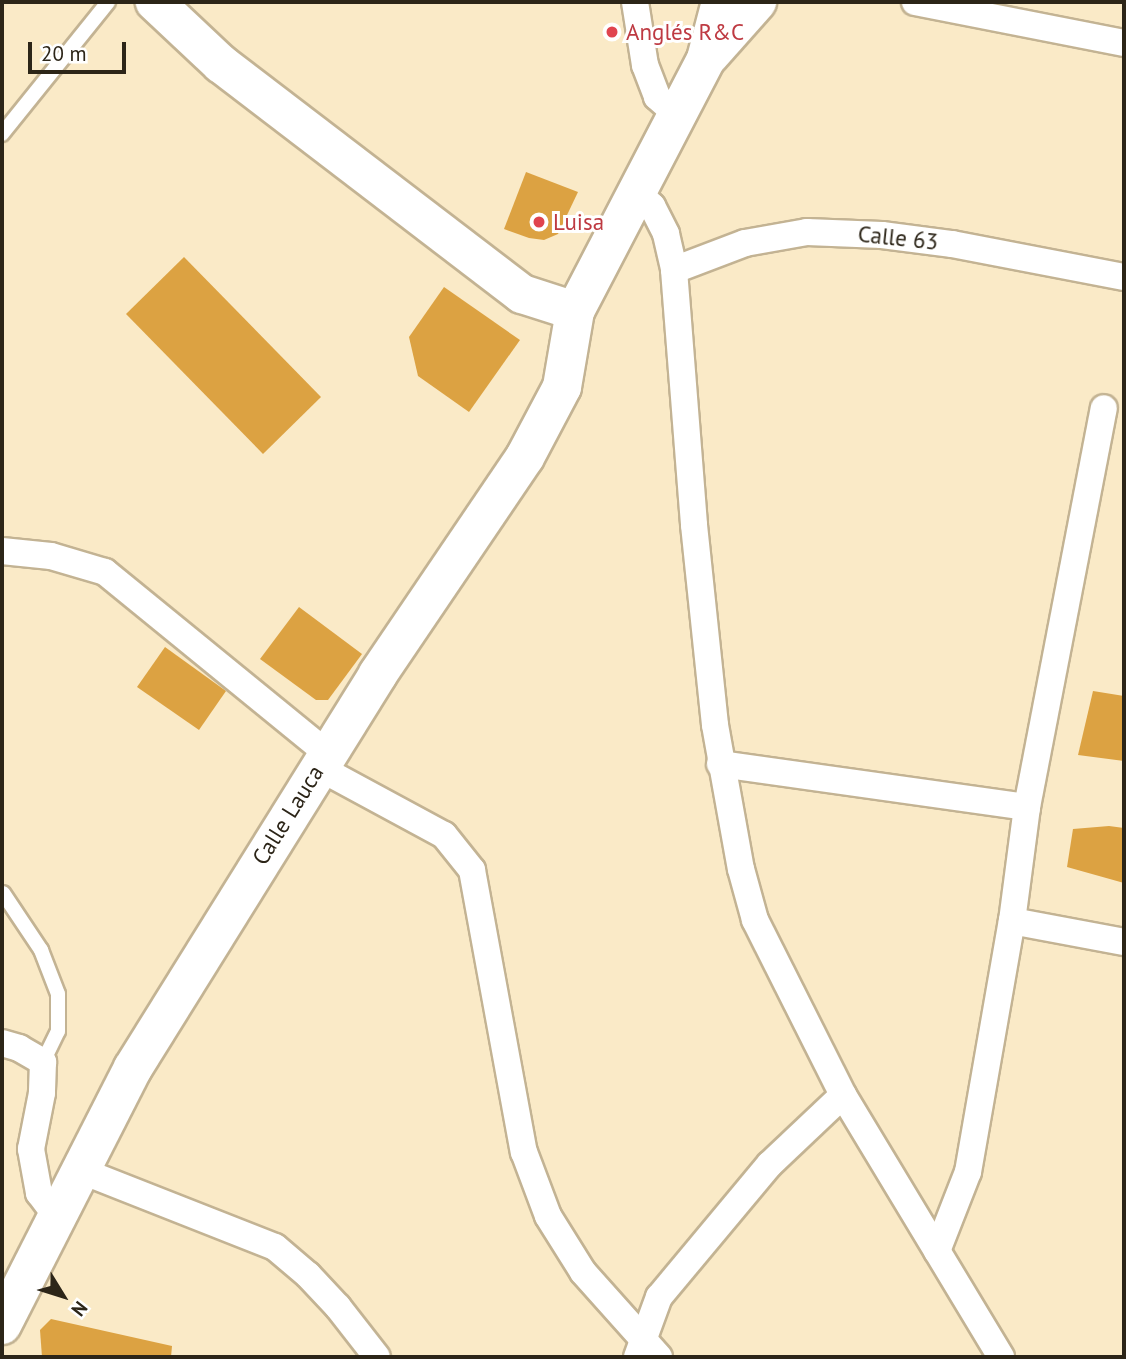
<!DOCTYPE html>
<meta charset="utf-8">
<style>
body{margin:0}
#map{position:relative;width:1126px;height:1359px;overflow:hidden;background:#faeac7;font-family:"PT Sans",sans-serif}
div>[style]{position:absolute}
[style*='--x']{left:calc(var(--x)*1px);top:calc(var(--y)*1px);width:calc(var(--w)*1px);rotate:calc(var(--a)*1deg)}
.building>*{inset:0;background:#dca242}
.roads{filter:drop-shadow(2px 0 #c3b393) drop-shadow(-2px 0 #c3b393) drop-shadow(0 2px #c3b393) drop-shadow(0 -2px #c3b393)}
.lane>*{height:14px;margin:-7px;padding:0 7px;transform-origin:7px;border-radius:7px;background:#fff}
.street>*{height:26px;margin:-13px;padding:0 13px;transform-origin:13px;border-radius:13px;background:#fff}
.secondary>*{height:38px;margin:-19px;padding:0 19px;transform-origin:19px;border-radius:19px;background:#fff}
.primary>*{height:38px;margin:-19px;padding:0 19px;transform-origin:19px;border-radius:19px;background:#fff}
.dots>*{width:19px;height:19px;translate:-50% -50%;box-sizing:border-box;border:4px solid #fff;border-radius:50%}
span{translate:-50% -50%;white-space:nowrap;text-align:center;line-height:1.15;-webkit-text-stroke:6px #fff;paint-order:stroke}
.health-label{font-size:23px;color:#be3a42}
.left{translate:0 -50%;text-align:left}
.street-label{font-size:23px;color:#2c2518}
.frame{position:absolute;inset:0;border:4px solid #2c2518;pointer-events:none}
.north{position:absolute;left:28px;top:1261px;width:70px;height:70px;-webkit-text-stroke:5px #fff;paint-order:stroke;rotate:128deg;font-size:19px;font-weight:700;line-height:28px;text-align:center;color:#2c2518}
.north::after{content:'';display:block;margin:auto;width:24px;height:32px;background:#2c2518;clip-path:polygon(50% 0,100% 100%,50% 72%,0 100%)}
.scale{position:absolute;left:28px;top:42px;width:98px;height:32px;box-sizing:border-box;border:4px solid #2c2518;border-top:0;padding-left:9px;font-size:21px;line-height:24px;white-space:nowrap;color:#2c2518;-webkit-text-stroke:5px #fff;paint-order:stroke}
</style>
<div id="map">
<div class="building">
<i style="clip-path:polygon(526px 172px,578px 192px,558px 234px,544px 240px,529px 238px,504px 229px)"></i>
<i style="clip-path:polygon(184px 257px,321px 397px,263px 454px,126px 314px)"></i>
<i style="clip-path:polygon(444px 287px,520px 340px,469px 412px,418px 376px,409px 337px)"></i>
<i style="clip-path:polygon(299px 607px,362px 654px,328px 700px,316px 700px,260px 659px)"></i>
<i style="clip-path:polygon(165px 647px,226px 691px,199px 730px,137px 687px)"></i>
<i style="clip-path:polygon(1093px 691px,1124px 696px,1124px 761px,1078px 755px)"></i>
<i style="clip-path:polygon(1109px 826px,1124px 828px,1124px 883px,1067px 867px,1073px 829px)"></i>
<i style="clip-path:polygon(51px 1319px,172px 1346px,171px 1357px,42px 1357px,40px 1330px)"></i>
</div>
<div class="roads">
<div class="lane">
<i style="--x:2;--y:134;--w:169;--a:-51.2"></i>
<i style="--x:3;--y:893;--w:69;--a:56.3"></i>
<i style="--x:41;--y:950;--w:47;--a:68.9"></i>
<i style="--x:58;--y:994;--w:37;--a:90"></i>
<i style="--x:58;--y:1031;--w:34;--a:116"></i>
</div>
<div class="street">
<i style="--x:635;--y:2;--w:64;--a:81"></i>
<i style="--x:645;--y:65;--w:34;--a:69"></i>
<i style="--x:657;--y:97;--w:28;--a:41"></i>
<i style="--x:915;--y:2;--w:213;--a:11.1"></i>
<i style="--x:639;--y:194;--w:18;--a:43"></i>
<i style="--x:652;--y:206;--w:31;--a:63"></i>
<i style="--x:666;--y:234;--w:37;--a:77"></i>
<i style="--x:674;--y:270;--w:256;--a:85.5"></i>
<i style="--x:694;--y:525;--w:201;--a:84"></i>
<i style="--x:715;--y:725;--w:146;--a:79.8"></i>
<i style="--x:741;--y:869;--w:53;--a:74.6"></i>
<i style="--x:755;--y:920;--w:196;--a:63.3"></i>
<i style="--x:843;--y:1095;--w:306;--a:58.9"></i>
<i style="--x:674;--y:270;--w:76;--a:-20.8"></i>
<i style="--x:745;--y:243;--w:63;--a:-10.1"></i>
<i style="--x:807;--y:232;--w:75;--a:2.3"></i>
<i style="--x:882;--y:235;--w:71;--a:7.3"></i>
<i style="--x:952;--y:244;--w:175;--a:10.9"></i>
<i style="--x:2;--y:551;--w:49;--a:5.8"></i>
<i style="--x:51;--y:556;--w:56;--a:16.5"></i>
<i style="--x:105;--y:572;--w:286;--a:39.2"></i>
<i style="--x:720;--y:764;--w:310;--a:8"></i>
<i style="--x:318;--y:767;--w:143;--a:28.4"></i>
<i style="--x:444;--y:835;--w:45;--a:51.3"></i>
<i style="--x:472;--y:870;--w:287;--a:79.6"></i>
<i style="--x:524;--y:1152;--w:68;--a:69.4"></i>
<i style="--x:548;--y:1216;--w:66;--a:58"></i>
<i style="--x:583;--y:1272;--w:114;--a:48.2"></i>
<i style="--x:1012;--y:921;--w:114;--a:10.6"></i>
<i style="--x:2;--y:1043;--w:18;--a:16"></i>
<i style="--x:19;--y:1048;--w:28;--a:30"></i>
<i style="--x:43;--y:1062;--w:31;--a:92"></i>
<i style="--x:42;--y:1093;--w:57;--a:101.1"></i>
<i style="--x:31;--y:1149;--w:45;--a:79.7"></i>
<i style="--x:39;--y:1193;--w:30;--a:53"></i>
<i style="--x:82;--y:1171;--w:207;--a:21.5"></i>
<i style="--x:275;--y:1247;--w:43;--a:40.3"></i>
<i style="--x:308;--y:1275;--w:44;--a:46.8"></i>
<i style="--x:338;--y:1307;--w:63;--a:52"></i>
<i style="--x:937;--y:1251;--w:85;--a:-68.6"></i>
<i style="--x:968;--y:1172;--w:255;--a:-80.1"></i>
<i style="--x:1012;--y:921;--w:115;--a:-82.5"></i>
<i style="--x:1027;--y:807;--w:406;--a:-79.1"></i>
<i style="--x:637;--y:1357;--w:64;--a:-69.9"></i>
<i style="--x:659;--y:1297;--w:173;--a:-50.2"></i>
<i style="--x:770;--y:1164;--w:100;--a:-43.4"></i>
</div>
<div class="secondary">
<i style="--x:2;--y:1325;--w:288;--a:-63"></i>
<i style="--x:133;--y:1068;--w:464;--a:-58.1"></i>
<i style="--x:378;--y:674;--w:262;--a:-55.9"></i>
<i style="--x:525;--y:457;--w:79;--a:-62.1"></i>
<i style="--x:562;--y:387;--w:77;--a:-80.3"></i>
<i style="--x:575;--y:311;--w:56;--a:-162.2"></i>
<i style="--x:522;--y:294;--w:379;--a:-142.6"></i>
<i style="--x:221;--y:64;--w:91;--a:-136.8"></i>
</div>
<div class="primary">
<i style="--x:710;--y:55;--w:71;--a:-48.4"></i>
<i style="--x:575;--y:311;--w:284;--a:-62.5"></i>
<i style="--x:706;--y:59;--w:59;--a:-75.3"></i>
</div>
</div>
<div class="dots">
<i style="left:612px;top:32px;background:#e0444e"></i>
<i style="left:539px;top:222px;background:#e0444e"></i>
</div>
<div class="health-label">
<span class="left" style="left:626px;top:32px">Anglés R&amp;C</span>
<span class="left" style="left:553px;top:222px">Luisa</span>
</div>
<div class="street-label">
<span style="left:898px;top:238px;rotate:6deg">Calle 63</span>
<span style="left:288px;top:815px;rotate:-58deg">Calle Lauca</span>
</div>
<div class="frame"></div>
<div class="north">N</div>
<div class="scale">20 m</div>
</div>
